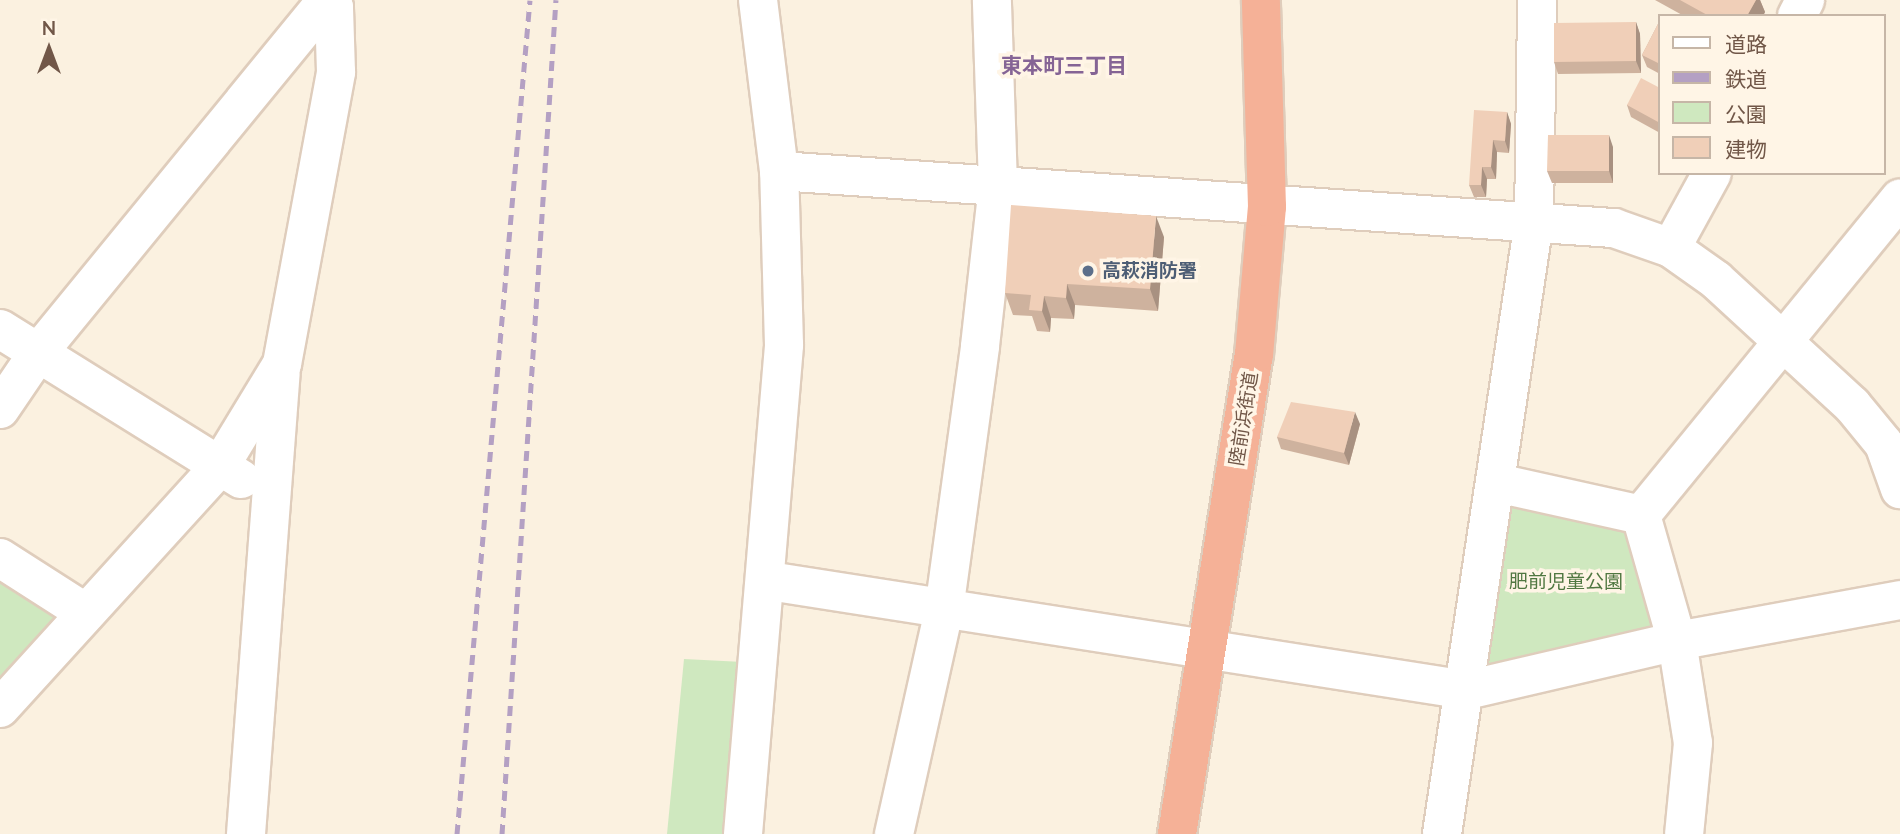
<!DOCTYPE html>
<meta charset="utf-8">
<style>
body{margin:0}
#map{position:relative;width:1900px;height:834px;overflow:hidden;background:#fbf1e0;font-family:Mulish,"Noto Sans JP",sans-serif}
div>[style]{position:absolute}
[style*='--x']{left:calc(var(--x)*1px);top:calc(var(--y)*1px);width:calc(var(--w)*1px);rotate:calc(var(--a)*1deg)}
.green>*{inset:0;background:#cfe8bf}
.roads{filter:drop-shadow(2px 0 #dfcdbc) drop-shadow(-2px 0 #dfcdbc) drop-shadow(0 2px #dfcdbc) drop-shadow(0 -2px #dfcdbc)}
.minor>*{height:38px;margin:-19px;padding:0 19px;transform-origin:19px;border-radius:19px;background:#fff}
.highway>*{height:38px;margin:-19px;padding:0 19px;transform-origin:19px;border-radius:19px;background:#f5b197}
.rail>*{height:5px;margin-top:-2.5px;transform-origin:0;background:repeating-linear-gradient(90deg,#b4a0c3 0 10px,transparent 0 17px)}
.wall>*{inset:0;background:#ceb29e}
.shaded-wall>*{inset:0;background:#a89181}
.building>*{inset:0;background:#f0cfb8}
.dots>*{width:19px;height:19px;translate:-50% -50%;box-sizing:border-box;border:4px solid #fff5e6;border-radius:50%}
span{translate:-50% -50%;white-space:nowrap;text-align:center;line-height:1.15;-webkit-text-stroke:7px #fff5e6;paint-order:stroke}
.service-label{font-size:19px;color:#4e5e75;font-weight:700}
.left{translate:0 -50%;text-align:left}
.street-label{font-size:19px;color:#715748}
.park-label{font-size:19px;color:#507741}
.neighbourhood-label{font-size:21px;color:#856495;font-weight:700}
.legend{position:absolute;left:1658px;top:14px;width:228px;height:161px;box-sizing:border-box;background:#fff5e6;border:2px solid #c6b6a7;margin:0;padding:9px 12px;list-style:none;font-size:21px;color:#715748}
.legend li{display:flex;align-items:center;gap:14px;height:35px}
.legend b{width:35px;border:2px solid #c6b6a7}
.north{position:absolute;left:14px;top:14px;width:70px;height:70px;-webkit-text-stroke:5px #fff5e6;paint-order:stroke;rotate:0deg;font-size:19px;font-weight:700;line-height:28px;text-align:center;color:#715748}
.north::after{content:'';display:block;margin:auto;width:24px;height:32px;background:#715748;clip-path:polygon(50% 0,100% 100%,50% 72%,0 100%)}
</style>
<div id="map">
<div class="green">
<i style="clip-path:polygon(1497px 483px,1641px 515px,1677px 641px,1467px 690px)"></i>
<i style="clip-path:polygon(0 558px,86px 613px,0 708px)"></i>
<i style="clip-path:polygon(684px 659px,743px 662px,725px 834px,667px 834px)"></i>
</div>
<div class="roads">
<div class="minor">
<i style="--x:1797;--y:16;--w:18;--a:-63"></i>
<i style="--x:779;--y:171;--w:837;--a:3.91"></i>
<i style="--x:1614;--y:228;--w:60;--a:19.3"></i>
<i style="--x:1671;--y:248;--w:55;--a:35.4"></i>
<i style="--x:1716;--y:280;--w:185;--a:42.6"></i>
<i style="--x:1852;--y:405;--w:50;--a:50.6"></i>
<i style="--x:1884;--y:444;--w:48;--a:70.4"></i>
<i style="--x:1671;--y:248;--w:85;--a:-61.3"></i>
<i style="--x:0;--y:329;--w:284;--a:31.9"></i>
<i style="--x:0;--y:409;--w:68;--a:-55.8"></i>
<i style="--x:38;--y:353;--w:456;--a:-50.7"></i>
<i style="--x:1497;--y:483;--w:148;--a:12.5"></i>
<i style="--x:1641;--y:515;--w:131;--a:74.1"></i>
<i style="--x:1677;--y:641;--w:103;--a:81.1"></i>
<i style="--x:1693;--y:743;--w:91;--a:95.6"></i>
<i style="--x:1641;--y:515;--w:409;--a:-50.7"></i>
<i style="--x:0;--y:558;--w:102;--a:32.6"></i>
<i style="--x:769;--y:581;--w:706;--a:8.88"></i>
<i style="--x:1467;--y:690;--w:216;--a:-13.1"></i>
<i style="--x:1677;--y:641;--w:227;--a:-10.4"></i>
<i style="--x:0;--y:708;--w:327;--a:-47.7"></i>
<i style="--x:220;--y:466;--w:119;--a:-58.7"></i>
<i style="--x:282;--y:364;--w:297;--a:-79.5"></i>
<i style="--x:336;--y:72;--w:65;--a:-91.8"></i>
<i style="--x:334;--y:7;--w:10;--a:-163"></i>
<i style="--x:246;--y:834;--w:462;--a:-85.7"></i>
<i style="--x:743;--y:834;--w:491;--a:-85.2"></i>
<i style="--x:784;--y:345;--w:174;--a:-91.6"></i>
<i style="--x:779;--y:171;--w:172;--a:-97"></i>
<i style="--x:894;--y:834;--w:230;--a:-77.4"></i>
<i style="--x:944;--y:610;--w:266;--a:-82.2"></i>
<i style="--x:980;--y:346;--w:162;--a:-83.6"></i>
<i style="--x:998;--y:185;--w:185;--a:-91.9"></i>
<i style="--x:1442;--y:834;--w:620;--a:-81.46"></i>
<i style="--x:1534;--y:221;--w:221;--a:-89.2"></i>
</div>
<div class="highway">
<i style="--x:1177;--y:834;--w:485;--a:-80.9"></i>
<i style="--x:1254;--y:355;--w:149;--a:-85"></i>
<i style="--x:1267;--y:207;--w:207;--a:-91.7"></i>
</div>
</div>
<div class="rail">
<i style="--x:457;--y:834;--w:837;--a:-85"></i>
<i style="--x:502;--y:834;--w:836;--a:-86.3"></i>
</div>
<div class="wall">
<i style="clip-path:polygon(1655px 0,1760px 0,1765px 12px,1763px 16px,1684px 16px)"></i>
<i style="clip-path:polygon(1660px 20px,1660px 74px,1647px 67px,1642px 55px)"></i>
<i style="clip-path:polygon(1636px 22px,1640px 34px,1641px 73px,1558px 74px,1554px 62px)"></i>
<i style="clip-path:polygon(1660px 88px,1660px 133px,1631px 117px,1627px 105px)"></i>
<i style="clip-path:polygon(1507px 112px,1511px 124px,1509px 153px,1497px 152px,1496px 179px,1487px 179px,1486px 197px,1474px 197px,1469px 185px)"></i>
<i style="clip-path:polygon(1613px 147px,1613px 183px,1552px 183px,1547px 171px)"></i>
<i style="clip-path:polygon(1164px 237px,1158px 311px,1075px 305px,1074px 319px,1051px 318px,1050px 332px,1037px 331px,1032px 316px,1013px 315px,1005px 293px)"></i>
<i style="clip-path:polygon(1360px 424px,1349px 465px,1281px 449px,1277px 437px)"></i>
</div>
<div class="shaded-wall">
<i style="clip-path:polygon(1756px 0,1760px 0,1765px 12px,1763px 16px,1747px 16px)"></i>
<i style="clip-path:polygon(1636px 22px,1640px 34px,1641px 73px,1636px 61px)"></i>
<i style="clip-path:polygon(1507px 112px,1511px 124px,1509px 153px,1505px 141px)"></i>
<i style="clip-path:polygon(1609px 135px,1613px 147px,1613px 183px,1609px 171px)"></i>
<i style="clip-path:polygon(1493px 140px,1497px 152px,1496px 179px,1491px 167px)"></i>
<i style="clip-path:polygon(1482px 167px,1487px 179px,1486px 197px,1481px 185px)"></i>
<i style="clip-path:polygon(1156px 216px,1164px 237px,1158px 311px,1150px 289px)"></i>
<i style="clip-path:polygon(1067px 284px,1075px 305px,1074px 319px,1066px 298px)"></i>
<i style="clip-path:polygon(1044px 296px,1051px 318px,1050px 332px,1042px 311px)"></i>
<i style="clip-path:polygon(1355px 412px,1360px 424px,1349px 465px,1344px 453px)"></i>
</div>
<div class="building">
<i style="clip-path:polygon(1680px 0,1756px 0,1747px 16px,1709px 16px)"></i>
<i style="clip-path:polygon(1660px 20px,1660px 64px,1642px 55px)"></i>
<i style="clip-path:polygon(1636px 22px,1636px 61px,1554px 62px,1554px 23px)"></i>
<i style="clip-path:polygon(1641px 78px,1660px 88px,1660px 123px,1627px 105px)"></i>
<i style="clip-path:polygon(1474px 110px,1507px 112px,1505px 141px,1493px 140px,1491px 167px,1482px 167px,1481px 185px,1469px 185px)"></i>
<i style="clip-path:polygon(1548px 135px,1609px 135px,1609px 171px,1547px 171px)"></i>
<i style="clip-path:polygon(1011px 205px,1156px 216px,1150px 289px,1067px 284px,1066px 298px,1044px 296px,1042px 311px,1029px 310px,1031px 295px,1005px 293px)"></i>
<i style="clip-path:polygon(1291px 402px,1355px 412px,1344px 453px,1277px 437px)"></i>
</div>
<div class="dots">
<i style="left:1088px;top:271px;background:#5c6f8a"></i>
</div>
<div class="service-label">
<span class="left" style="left:1102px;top:271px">高萩消防署</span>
</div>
<div class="street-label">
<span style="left:1244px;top:419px;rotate:-81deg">陸前浜街道</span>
</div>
<div class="park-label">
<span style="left:1566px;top:582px">肥前児童公園</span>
</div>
<div class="neighbourhood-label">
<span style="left:1064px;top:65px">東本町三丁目</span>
</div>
<ul class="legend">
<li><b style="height:9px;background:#fff"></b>道路</li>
<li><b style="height:9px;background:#b4a0c3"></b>鉄道</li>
<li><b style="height:19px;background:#cfe8bf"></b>公園</li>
<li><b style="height:19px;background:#f0cfb8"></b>建物</li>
</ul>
<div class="north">N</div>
</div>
